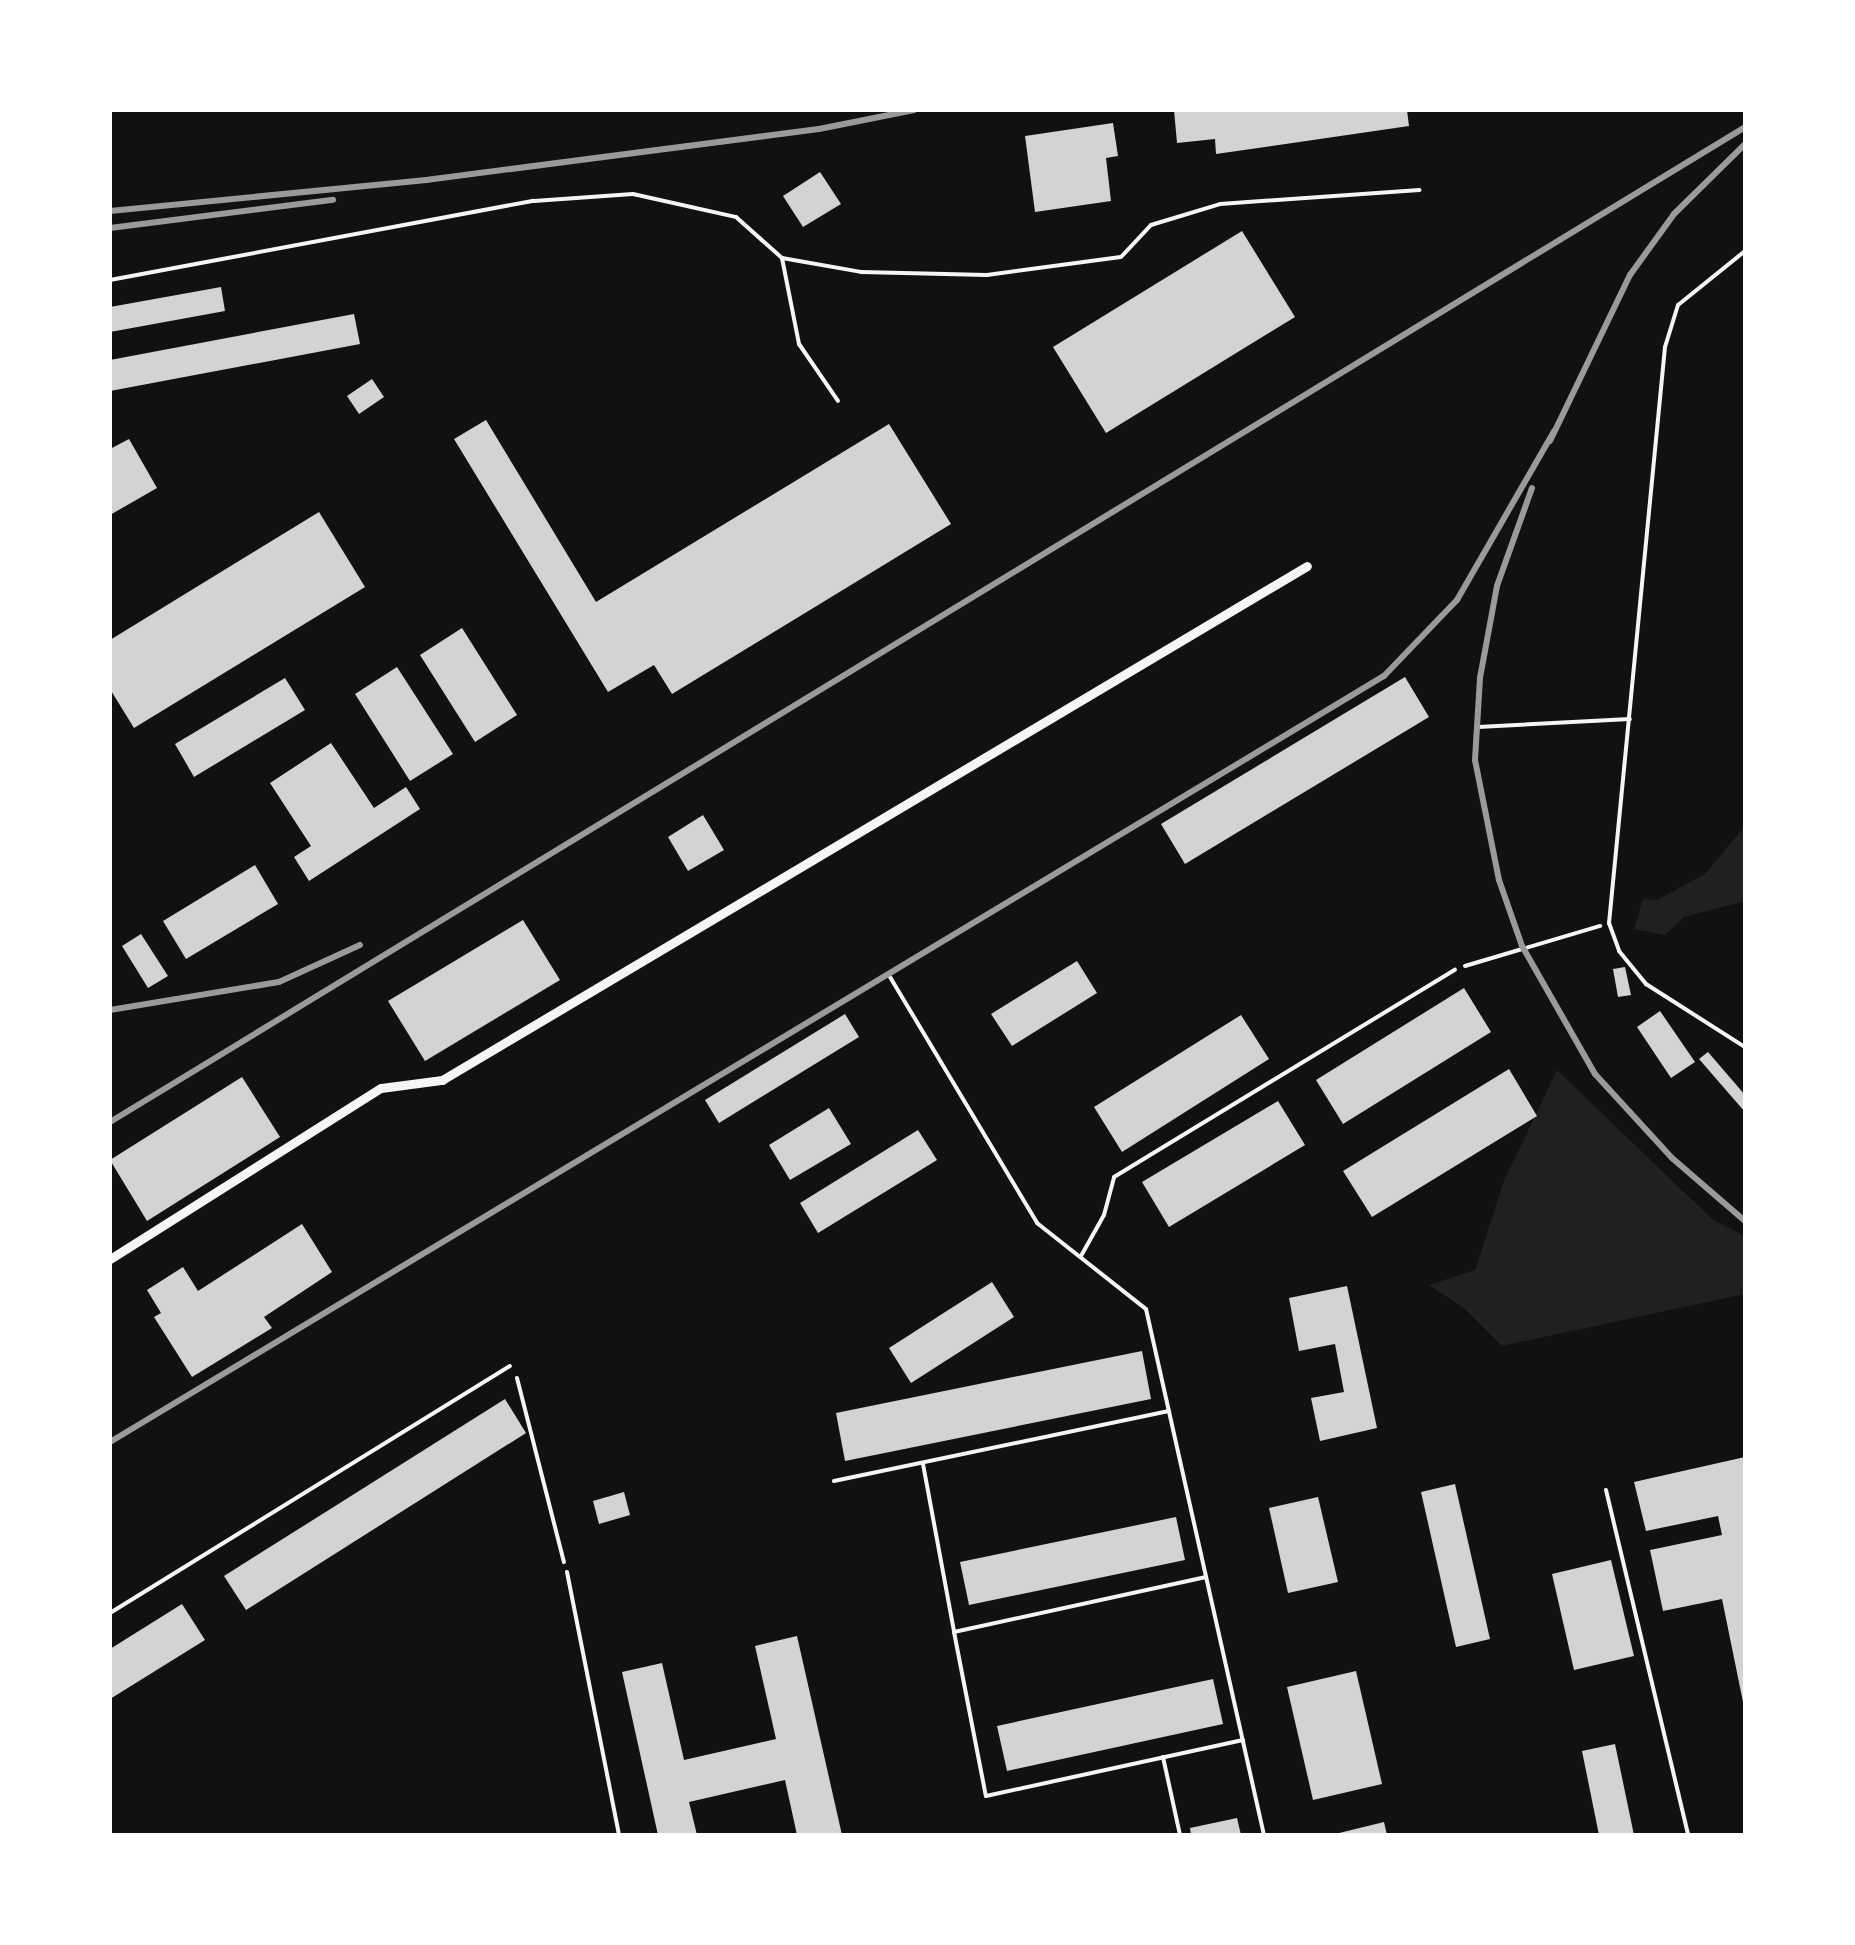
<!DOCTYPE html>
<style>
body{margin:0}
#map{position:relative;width:1855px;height:1945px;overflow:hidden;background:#111;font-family:"Fira Sans Condensed",sans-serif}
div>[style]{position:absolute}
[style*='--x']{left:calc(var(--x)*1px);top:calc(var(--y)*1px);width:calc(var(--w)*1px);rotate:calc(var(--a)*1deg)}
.green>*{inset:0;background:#202020}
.building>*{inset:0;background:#d3d3d3}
.path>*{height:4px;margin:-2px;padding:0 2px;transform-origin:2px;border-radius:2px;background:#f5f5f5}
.service>*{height:4px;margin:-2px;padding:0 2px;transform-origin:2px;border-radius:2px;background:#f5f5f5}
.minor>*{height:9px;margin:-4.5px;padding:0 4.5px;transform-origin:4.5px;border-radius:4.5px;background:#f5f5f5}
.rail>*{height:6px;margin:-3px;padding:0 3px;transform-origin:3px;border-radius:3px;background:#9a9a9a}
span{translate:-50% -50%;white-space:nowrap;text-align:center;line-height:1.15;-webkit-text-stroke:8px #fff;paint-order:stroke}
.frame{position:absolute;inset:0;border:112px solid #fff;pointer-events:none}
</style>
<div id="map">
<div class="green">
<i style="clip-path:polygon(1745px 826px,1745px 901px,1684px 917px,1665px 935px,1634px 929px,1643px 899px,1657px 900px,1705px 874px)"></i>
<i style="clip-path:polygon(1557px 1070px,1713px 1220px,1745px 1236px,1745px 1294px,1502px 1346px,1464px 1308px,1429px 1285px,1475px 1270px,1504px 1181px)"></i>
</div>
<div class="building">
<i style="clip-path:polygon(1174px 110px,1407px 110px,1409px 126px,1216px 154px,1215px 139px,1177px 143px)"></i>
<i style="clip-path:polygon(1113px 123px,1118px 156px,1106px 158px,1111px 201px,1035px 212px,1025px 136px)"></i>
<i style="clip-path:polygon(820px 172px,841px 204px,803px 227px,783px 196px)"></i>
<i style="clip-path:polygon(1242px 231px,1295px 317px,1106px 433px,1053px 347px)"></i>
<i style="clip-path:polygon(221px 287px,225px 311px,110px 332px,110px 307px)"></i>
<i style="clip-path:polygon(354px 314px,360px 344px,110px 391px,110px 360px)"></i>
<i style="clip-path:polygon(372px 379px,384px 397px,359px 414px,347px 396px)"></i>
<i style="clip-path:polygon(486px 420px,596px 602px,889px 424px,951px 524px,672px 694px,654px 665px,608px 692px,454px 439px)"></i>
<i style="clip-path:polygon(129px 439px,157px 488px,110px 515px,110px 449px)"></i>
<i style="clip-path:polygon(319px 512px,365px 587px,134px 728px,110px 689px,110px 640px)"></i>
<i style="clip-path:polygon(462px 628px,517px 715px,475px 742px,420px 655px)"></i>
<i style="clip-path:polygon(397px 667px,453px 754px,410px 781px,355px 694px)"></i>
<i style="clip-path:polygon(1405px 677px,1429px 717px,1185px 864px,1161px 824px)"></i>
<i style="clip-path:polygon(285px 678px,305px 710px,194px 777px,175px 744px)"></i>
<i style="clip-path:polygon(331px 743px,374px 808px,406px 787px,420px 809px,309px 881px,294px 857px,311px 846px,270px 783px)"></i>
<i style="clip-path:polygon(703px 815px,724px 850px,688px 871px,668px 837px)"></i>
<i style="clip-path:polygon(255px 865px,278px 904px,186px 959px,163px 921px)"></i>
<i style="clip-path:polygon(523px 920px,560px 980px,425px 1061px,388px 1001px)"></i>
<i style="clip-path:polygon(141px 934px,168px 976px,148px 988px,122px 946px)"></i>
<i style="clip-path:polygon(1077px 961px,1097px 993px,1012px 1046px,991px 1014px)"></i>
<i style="clip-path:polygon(1625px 967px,1631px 995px,1618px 997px,1613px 969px)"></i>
<i style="clip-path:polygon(1464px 988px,1491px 1032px,1343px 1124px,1316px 1080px)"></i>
<i style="clip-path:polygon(1660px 1011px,1695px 1062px,1671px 1078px,1637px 1027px)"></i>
<i style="clip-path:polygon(845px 1014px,859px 1037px,719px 1123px,705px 1100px)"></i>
<i style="clip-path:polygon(1241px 1015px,1269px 1059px,1122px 1152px,1094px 1107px)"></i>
<i style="clip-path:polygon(1708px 1052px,1745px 1095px,1745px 1112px,1699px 1059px)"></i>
<i style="clip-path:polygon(1509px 1069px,1537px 1116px,1372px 1217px,1343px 1171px)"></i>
<i style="clip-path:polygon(242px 1077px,280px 1137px,147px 1221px,110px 1160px)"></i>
<i style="clip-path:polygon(1278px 1101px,1305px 1145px,1169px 1227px,1142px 1182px)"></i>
<i style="clip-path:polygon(829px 1108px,851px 1144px,790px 1180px,769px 1145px)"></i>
<i style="clip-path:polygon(918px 1130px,937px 1160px,818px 1233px,800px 1203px)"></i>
<i style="clip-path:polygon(302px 1224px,332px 1272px,264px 1317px,272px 1328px,192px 1377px,154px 1317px,161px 1313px,147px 1290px,183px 1267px,198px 1291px)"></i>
<i style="clip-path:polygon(992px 1282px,1014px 1317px,911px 1383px,889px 1348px)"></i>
<i style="clip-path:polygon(1347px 1286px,1377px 1428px,1320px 1441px,1311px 1398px,1344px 1392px,1335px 1344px,1299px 1351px,1289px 1298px)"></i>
<i style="clip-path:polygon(1142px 1351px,1151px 1399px,845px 1461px,836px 1413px)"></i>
<i style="clip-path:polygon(505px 1399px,526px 1433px,246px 1610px,224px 1576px)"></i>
<i style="clip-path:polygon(1745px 1457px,1745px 1702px,1743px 1702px,1722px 1599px,1663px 1611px,1650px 1550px,1722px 1535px,1718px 1516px,1646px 1531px,1634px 1482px)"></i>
<i style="clip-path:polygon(1455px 1484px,1490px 1639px,1456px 1647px,1421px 1492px)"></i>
<i style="clip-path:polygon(624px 1492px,630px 1515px,599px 1524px,593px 1501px)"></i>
<i style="clip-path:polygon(1318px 1497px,1338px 1582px,1288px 1593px,1269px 1508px)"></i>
<i style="clip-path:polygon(1176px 1517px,1185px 1560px,969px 1605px,960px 1562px)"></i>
<i style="clip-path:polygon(1611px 1560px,1634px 1656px,1574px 1670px,1552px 1574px)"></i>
<i style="clip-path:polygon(182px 1604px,205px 1640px,110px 1699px,110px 1649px)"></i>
<i style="clip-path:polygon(797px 1636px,842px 1835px,797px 1835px,785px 1780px,689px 1802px,697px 1835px,658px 1835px,622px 1672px,662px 1663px,684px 1760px,776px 1739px,755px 1646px)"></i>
<i style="clip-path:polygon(1356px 1671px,1382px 1784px,1313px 1800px,1287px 1687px)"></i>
<i style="clip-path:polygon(1213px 1679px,1223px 1724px,1007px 1771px,997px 1726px)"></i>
<i style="clip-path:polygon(1615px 1744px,1634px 1835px,1599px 1835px,1582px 1751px)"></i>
<i style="clip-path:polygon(1237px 1818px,1241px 1835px,1191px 1835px,1190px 1828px)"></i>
<i style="clip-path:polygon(1384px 1822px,1387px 1835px,1335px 1835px,1335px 1834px)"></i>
</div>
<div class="path">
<i style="--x:1465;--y:966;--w:141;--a:-16.5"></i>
<i style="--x:517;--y:1378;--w:190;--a:75.7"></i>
</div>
<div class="service">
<i style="--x:1745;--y:251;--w:86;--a:141.1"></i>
<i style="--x:1678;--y:305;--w:44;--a:107.2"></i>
<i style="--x:1665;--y:347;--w:579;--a:95.55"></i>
<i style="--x:1609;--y:923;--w:30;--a:70"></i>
<i style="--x:1619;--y:951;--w:43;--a:50.7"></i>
<i style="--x:1646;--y:984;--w:117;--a:32.5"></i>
<i style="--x:782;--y:258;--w:80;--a:10"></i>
<i style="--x:861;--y:272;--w:126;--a:1.4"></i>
<i style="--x:987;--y:275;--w:135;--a:-7.7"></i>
<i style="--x:1121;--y:257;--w:44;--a:-46.8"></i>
<i style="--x:1151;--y:225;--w:72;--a:-16.9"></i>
<i style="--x:1220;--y:204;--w:200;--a:-4"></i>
<i style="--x:110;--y:280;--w:431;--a:-10.6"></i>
<i style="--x:534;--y:201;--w:99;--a:-4"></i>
<i style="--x:633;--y:194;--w:106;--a:12.6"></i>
<i style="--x:736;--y:217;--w:62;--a:41.7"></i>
<i style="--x:782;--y:258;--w:88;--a:78.8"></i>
<i style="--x:799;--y:344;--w:69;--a:55.6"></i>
<i style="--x:1478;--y:727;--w:152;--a:-3"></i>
<i style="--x:890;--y:977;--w:287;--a:59.1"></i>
<i style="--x:1037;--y:1223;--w:139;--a:38.3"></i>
<i style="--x:1146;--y:1309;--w:539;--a:77.36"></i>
<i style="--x:1081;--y:1256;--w:47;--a:-60.7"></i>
<i style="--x:1104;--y:1215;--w:39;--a:-75"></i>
<i style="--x:1114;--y:1177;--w:399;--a:-31.3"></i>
<i style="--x:923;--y:1464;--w:171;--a:79.5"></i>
<i style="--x:834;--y:1481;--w:342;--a:-11.8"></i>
<i style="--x:1606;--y:1490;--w:355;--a:76.6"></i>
<i style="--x:567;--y:1572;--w:268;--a:78.8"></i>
<i style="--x:1206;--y:1577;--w:258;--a:167.7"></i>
<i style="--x:954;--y:1632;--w:167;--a:79"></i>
<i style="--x:986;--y:1796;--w:263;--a:-12.3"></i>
<i style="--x:110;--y:1613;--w:470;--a:-31.7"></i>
<i style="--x:1163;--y:1757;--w:80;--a:77.7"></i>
</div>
<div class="minor">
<i style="--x:110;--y:1259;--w:320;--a:-32.3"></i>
<i style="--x:381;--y:1088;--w:62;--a:-7.5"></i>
<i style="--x:442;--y:1080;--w:1006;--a:-30.72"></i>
</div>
<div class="rail">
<i style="--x:110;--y:211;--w:318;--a:-5.6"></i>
<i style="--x:426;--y:180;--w:396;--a:-7.4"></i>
<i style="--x:819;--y:129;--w:97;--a:-11.3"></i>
<i style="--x:110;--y:228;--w:225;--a:-7.2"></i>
<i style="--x:1550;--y:441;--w:184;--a:-64.3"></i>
<i style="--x:1630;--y:275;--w:75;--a:-54.2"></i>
<i style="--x:1674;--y:214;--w:100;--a:-44.6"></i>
<i style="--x:1532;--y:488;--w:104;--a:109.7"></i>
<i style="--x:1497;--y:586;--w:94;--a:100.5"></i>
<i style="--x:1480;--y:678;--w:82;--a:93.5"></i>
<i style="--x:1475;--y:760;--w:122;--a:78.7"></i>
<i style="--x:1499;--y:880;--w:70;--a:70.8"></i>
<i style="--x:1522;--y:946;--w:147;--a:60.3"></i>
<i style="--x:1595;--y:1074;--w:114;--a:47.5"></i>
<i style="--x:1672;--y:1158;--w:96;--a:40.8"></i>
<i style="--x:110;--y:1010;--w:171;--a:-9.4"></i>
<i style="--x:279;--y:982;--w:89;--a:-24.6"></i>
<i style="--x:110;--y:1122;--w:1914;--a:-31.32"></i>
<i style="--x:110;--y:1442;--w:1487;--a:-31.02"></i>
<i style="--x:1384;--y:676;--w:105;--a:-46.2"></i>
<i style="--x:1457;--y:600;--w:195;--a:-60.1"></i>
</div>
<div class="frame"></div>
</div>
